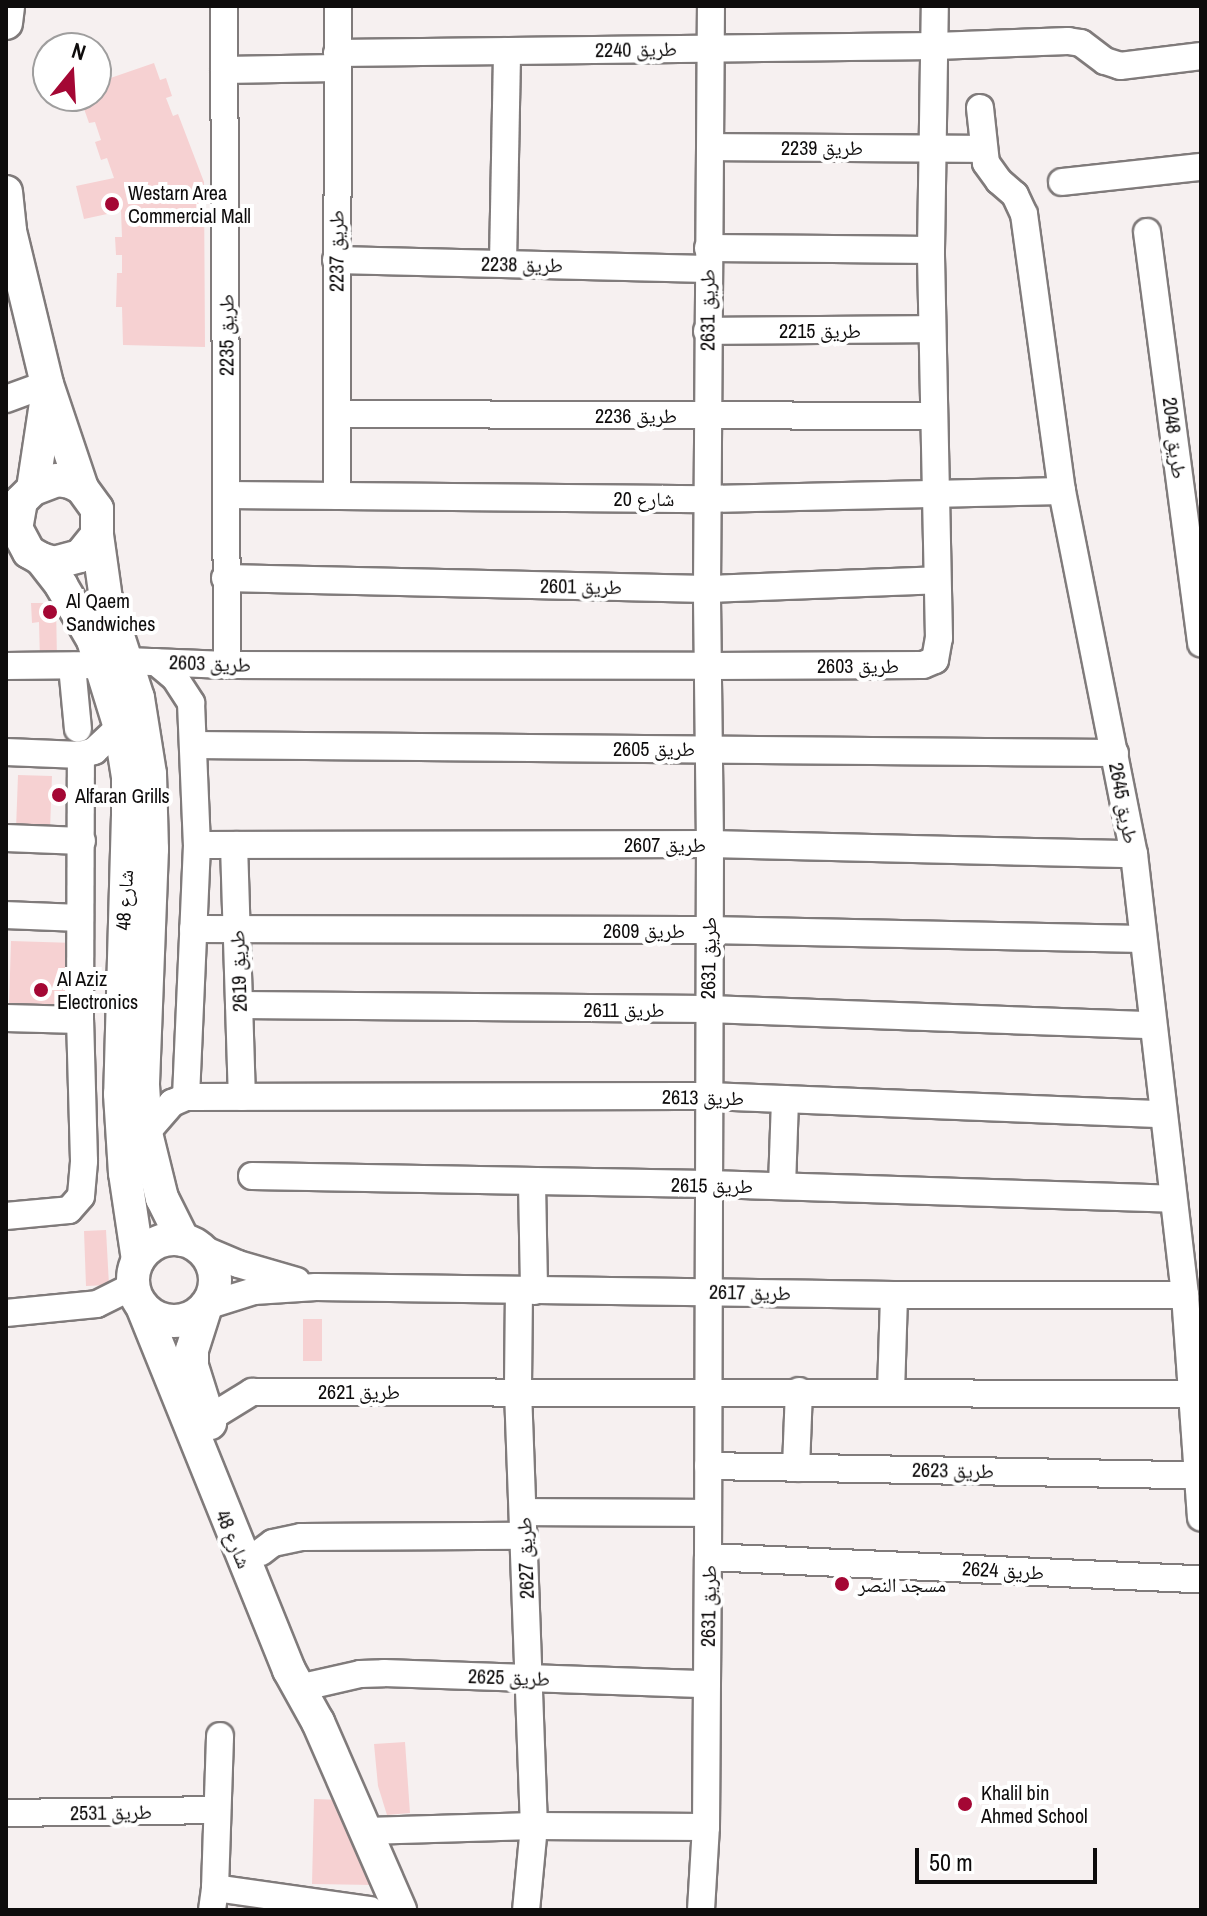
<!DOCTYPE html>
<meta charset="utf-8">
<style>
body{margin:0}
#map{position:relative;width:1207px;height:1916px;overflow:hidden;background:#f6f0f0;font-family:"Archivo Narrow","Noto Naskh Arabic",sans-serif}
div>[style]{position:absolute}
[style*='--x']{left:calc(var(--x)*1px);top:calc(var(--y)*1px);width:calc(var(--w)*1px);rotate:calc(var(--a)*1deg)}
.building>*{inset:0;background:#f6d1d2}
.roads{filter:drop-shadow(2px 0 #807b7b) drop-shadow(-2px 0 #807b7b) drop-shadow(0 2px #807b7b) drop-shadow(0 -2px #807b7b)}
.minor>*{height:26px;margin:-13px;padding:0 13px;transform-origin:13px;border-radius:13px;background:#fff}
.tertiary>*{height:32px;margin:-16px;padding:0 16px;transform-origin:16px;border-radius:16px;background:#fff}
.tertiary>.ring{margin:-16px;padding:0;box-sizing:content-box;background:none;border:32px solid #fff;border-radius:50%}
.dots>*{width:22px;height:22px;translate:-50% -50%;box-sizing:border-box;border:4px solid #fff;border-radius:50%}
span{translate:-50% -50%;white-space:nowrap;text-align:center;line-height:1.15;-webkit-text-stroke:8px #fff;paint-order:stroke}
.street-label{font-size:20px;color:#0e0c0c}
.poi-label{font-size:20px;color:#0e0c0c}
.left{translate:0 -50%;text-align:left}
.frame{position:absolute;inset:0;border:8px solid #0e0c0c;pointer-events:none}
.north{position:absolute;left:32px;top:32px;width:80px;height:80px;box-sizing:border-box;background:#fff;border:2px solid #9f9e9e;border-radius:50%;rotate:18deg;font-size:22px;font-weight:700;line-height:32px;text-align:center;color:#0e0c0c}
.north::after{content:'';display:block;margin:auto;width:28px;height:36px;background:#a40734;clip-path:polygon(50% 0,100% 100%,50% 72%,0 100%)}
.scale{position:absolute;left:915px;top:1848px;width:182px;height:36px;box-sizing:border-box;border:4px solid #0e0c0c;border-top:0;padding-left:10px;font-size:24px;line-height:28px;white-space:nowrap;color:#0e0c0c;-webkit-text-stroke:6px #fff;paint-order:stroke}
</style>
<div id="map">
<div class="building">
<i style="clip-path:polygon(154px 63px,160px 80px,166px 78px,172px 96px,166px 98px,173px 116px,178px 114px,204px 182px,205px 347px,123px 345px,122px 307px,116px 307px,117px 273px,122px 273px,122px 255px,116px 255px,115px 237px,122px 237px,121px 211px,84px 219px,76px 186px,114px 178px,107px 158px,101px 160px,95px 142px,101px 140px,95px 122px,89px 123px,83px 106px,88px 104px,86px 96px,96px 96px,96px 83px)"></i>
<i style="clip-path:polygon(31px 603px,56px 603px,57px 661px,40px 661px,39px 622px,32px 623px)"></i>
<i style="clip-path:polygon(18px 775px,52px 776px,50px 830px,16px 829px)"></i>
<i style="clip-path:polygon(11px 941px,75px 943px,73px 1008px,9px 1005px)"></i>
<i style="clip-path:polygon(106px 1230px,109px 1285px,86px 1286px,84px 1231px)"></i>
<i style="clip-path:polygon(303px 1319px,322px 1319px,322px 1361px,303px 1361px)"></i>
<i style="clip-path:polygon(405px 1742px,410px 1813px,387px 1815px,378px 1786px,374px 1744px)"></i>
<i style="clip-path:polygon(314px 1799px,343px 1800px,374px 1885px,312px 1884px)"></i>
</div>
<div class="roads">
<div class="minor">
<i style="--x:224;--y:6;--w:659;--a:89.74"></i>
<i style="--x:337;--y:53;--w:599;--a:-0.67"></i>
<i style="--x:936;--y:46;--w:132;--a:-2.2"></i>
<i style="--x:1068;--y:41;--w:13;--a:9"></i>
<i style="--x:1081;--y:43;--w:30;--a:37"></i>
<i style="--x:1105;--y:61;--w:16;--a:18"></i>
<i style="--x:1120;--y:66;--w:82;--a:-7"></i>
<i style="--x:224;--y:70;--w:113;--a:-1"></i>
<i style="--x:980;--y:108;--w:55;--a:83.8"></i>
<i style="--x:986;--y:163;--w:22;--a:54"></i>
<i style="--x:999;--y:181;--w:21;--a:41"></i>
<i style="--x:1015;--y:195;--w:21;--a:65"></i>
<i style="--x:1024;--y:214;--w:280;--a:82.2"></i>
<i style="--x:1062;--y:491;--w:370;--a:78.8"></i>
<i style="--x:1134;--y:854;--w:444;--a:83.4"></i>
<i style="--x:1185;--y:1295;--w:223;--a:85.9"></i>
<i style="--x:711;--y:147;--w:273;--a:0.4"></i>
<i style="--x:1062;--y:182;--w:140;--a:-6.2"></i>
<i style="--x:1147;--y:232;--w:415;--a:82.5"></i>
<i style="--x:708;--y:248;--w:223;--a:0.5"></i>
<i style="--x:336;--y:260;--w:372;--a:1.4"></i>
<i style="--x:503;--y:263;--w:212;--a:-88.9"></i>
<i style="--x:707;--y:331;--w:225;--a:-0.5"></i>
<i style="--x:6;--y:399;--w:44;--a:-20.1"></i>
<i style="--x:337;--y:414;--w:597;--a:0.19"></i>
<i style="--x:226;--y:495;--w:481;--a:0.5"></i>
<i style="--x:707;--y:499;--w:355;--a:-1.3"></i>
<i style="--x:337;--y:496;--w:490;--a:-89.9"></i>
<i style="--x:225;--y:578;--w:482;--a:1.3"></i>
<i style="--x:707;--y:589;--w:230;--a:-2.2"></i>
<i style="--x:126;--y:661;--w:101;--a:2.3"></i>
<i style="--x:227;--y:665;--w:483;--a:0.1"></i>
<i style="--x:710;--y:666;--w:213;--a:-0.3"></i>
<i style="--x:923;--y:665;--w:13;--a:-23"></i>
<i style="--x:935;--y:660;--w:22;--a:-80"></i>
<i style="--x:939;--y:638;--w:388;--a:-91.2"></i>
<i style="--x:931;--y:250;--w:244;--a:-89.1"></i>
<i style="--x:156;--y:662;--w:25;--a:40"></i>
<i style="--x:175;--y:678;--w:30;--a:57"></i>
<i style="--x:191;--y:703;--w:142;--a:87.6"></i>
<i style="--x:197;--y:845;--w:252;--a:92.5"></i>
<i style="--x:6;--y:666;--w:97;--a:-0.6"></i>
<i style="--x:72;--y:666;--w:63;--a:84.6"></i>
<i style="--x:193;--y:745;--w:922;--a:0.5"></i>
<i style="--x:6;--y:752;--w:75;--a:2.3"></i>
<i style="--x:81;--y:755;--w:14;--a:-17"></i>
<i style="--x:94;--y:751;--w:35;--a:-43"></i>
<i style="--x:6;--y:838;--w:76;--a:2.3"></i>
<i style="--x:197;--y:845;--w:513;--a:-0.11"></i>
<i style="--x:710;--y:844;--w:424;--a:1.4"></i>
<i style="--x:234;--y:845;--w:252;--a:88.2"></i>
<i style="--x:6;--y:915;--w:74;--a:2.3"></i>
<i style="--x:193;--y:929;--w:515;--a:0.11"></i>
<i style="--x:708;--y:930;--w:435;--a:1.2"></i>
<i style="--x:239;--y:1005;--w:469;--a:0.5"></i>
<i style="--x:708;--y:1009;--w:445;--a:2.1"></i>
<i style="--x:6;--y:1018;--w:74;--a:1.5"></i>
<i style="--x:146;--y:1133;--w:40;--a:-49"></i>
<i style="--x:172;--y:1103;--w:15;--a:-23"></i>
<i style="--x:186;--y:1097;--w:522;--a:-0.11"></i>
<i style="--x:708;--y:1096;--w:455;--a:2.3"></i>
<i style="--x:252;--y:1176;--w:455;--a:1"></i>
<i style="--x:707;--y:1184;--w:466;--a:1.8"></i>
<i style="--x:532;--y:1183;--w:108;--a:88.9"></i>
<i style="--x:782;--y:1186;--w:87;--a:-88"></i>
<i style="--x:6;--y:1216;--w:63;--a:-5.4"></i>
<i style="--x:69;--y:1210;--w:18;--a:-49"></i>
<i style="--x:81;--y:1196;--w:35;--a:-85"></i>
<i style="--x:84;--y:1161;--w:141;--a:-91.6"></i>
<i style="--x:80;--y:1020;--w:265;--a:-89.8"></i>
<i style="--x:198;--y:1247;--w:43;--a:23"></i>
<i style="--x:238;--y:1264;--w:61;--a:16.1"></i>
<i style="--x:519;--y:1290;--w:101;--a:90.6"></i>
<i style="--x:518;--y:1391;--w:435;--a:87.9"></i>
<i style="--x:534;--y:1826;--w:84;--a:95.4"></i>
<i style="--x:206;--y:1306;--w:50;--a:-17.4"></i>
<i style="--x:254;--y:1291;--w:62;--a:-3.7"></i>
<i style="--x:316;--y:1287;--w:578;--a:0.79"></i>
<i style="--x:894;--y:1295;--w:291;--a:0"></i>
<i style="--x:6;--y:1313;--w:91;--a:-5.6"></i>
<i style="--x:97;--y:1304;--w:40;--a:-26.6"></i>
<i style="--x:891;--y:1392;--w:97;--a:-88.2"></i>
<i style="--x:208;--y:1419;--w:52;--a:-31.5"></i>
<i style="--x:252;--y:1392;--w:939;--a:0.12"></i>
<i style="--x:708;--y:1466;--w:489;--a:1.1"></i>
<i style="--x:796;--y:1468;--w:77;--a:-87.8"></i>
<i style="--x:523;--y:1512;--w:185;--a:0.3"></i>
<i style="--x:261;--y:1552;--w:15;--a:-37"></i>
<i style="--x:273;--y:1543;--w:29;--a:-12"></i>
<i style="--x:301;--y:1537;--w:223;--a:-0.3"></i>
<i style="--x:708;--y:1557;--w:493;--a:2.6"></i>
<i style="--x:312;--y:1685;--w:49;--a:-12.9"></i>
<i style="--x:360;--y:1674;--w:24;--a:-2"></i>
<i style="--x:384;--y:1673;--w:323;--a:2"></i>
<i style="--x:6;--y:1813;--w:211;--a:-0.8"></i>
<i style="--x:366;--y:1831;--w:168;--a:-1.7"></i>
<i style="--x:534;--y:1826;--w:172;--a:0.3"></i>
<i style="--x:215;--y:1888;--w:157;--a:8.1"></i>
<i style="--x:212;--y:1910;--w:22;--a:-82"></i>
<i style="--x:215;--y:1888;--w:152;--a:-88.1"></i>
<i style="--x:701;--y:1910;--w:83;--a:-86.6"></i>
<i style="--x:706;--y:1827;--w:270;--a:-89.6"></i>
<i style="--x:708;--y:1557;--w:713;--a:-89.84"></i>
<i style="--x:710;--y:844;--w:255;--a:-90.7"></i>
<i style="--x:707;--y:589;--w:583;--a:-89.61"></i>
</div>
<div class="tertiary">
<i style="--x:6;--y:23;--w:17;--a:-83"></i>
<i style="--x:6;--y:192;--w:39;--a:84"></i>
<i style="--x:10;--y:231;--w:157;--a:76.4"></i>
<i style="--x:47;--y:384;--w:110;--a:71.4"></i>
<i style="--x:33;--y:489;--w:87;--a:-81.4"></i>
<i style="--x:97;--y:535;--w:65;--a:82"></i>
<i style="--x:106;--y:599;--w:104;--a:72.1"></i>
<i style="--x:138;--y:698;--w:77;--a:81"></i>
<i style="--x:150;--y:774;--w:75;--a:88.5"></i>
<i style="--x:152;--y:849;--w:236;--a:92.2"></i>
<i style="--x:143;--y:1085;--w:48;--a:86.4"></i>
<i style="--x:146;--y:1133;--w:67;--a:76.2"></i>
<i style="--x:162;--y:1198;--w:47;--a:63.4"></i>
<i style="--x:41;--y:559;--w:14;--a:17"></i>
<i style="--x:54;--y:563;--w:27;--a:-15"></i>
<i style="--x:80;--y:556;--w:27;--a:-51"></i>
<i style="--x:97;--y:535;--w:26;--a:-90"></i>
<i style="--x:97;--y:509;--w:26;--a:-126"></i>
<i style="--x:82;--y:488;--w:13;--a:-153"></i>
<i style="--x:70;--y:482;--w:13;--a:-171"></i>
<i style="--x:57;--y:480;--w:26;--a:159"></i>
<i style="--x:33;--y:489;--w:17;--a:135"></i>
<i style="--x:21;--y:501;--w:27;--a:100"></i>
<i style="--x:16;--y:528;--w:27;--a:62"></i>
<i style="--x:29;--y:552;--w:14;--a:30"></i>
<i style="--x:41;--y:559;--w:33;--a:52"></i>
<i style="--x:61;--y:585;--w:64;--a:59.8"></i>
<i style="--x:93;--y:640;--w:91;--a:72.8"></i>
<i style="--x:120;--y:727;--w:51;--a:80.9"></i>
<i style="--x:128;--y:777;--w:38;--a:90"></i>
<i style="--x:128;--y:815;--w:279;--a:91.6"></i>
<i style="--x:120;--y:1094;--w:79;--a:86.4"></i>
<i style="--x:125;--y:1173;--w:88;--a:81.5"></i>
<i class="ring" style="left:133px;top:1239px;width:50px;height:50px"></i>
<i style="--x:142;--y:1306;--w:393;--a:68"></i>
<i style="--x:289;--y:1670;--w:60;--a:60.9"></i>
<i style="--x:318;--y:1722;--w:205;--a:66.4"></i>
<i style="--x:206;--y:1306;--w:46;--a:107.7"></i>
<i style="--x:192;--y:1350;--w:16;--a:90"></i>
<i style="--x:192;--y:1366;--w:60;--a:72.5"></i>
</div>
</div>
<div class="dots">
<i style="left:112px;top:204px;background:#a40734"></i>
<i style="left:50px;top:612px;background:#a40734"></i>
<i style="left:59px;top:795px;background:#a40734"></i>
<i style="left:41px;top:990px;background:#a40734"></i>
<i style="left:842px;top:1584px;background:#a40734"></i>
<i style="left:965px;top:1804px;background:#a40734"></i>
</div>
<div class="street-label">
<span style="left:636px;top:49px;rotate:-1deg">طريق 2240</span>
<span style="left:822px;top:147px">طريق 2239</span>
<span style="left:336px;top:251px;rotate:-90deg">طريق 2237</span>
<span style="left:522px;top:264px;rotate:1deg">طريق 2238</span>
<span style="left:707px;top:310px;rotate:-90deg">طريق 2631</span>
<span style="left:820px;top:330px">طريق 2215</span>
<span style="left:226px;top:335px;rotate:-90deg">طريق 2235</span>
<span style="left:636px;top:415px">طريق 2236</span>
<span style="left:1175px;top:438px;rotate:83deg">طريق 2048</span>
<span style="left:644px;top:498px">شارع 20</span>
<span style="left:581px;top:586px;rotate:1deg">طريق 2601</span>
<span style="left:210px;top:663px;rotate:2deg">طريق 2603</span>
<span style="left:858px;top:665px">طريق 2603</span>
<span style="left:654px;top:748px">طريق 2605</span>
<span style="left:1124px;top:803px;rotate:79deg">طريق 2645</span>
<span style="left:665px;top:844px">طريق 2607</span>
<span style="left:124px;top:900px;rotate:-87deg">شارع 48</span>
<span style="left:644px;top:930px">طريق 2609</span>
<span style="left:708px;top:958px;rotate:-89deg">طريق 2631</span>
<span style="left:238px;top:971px;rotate:-92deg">طريق 2619</span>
<span style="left:624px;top:1009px">طريق 2611</span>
<span style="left:703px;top:1097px;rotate:1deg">طريق 2613</span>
<span style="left:712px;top:1185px;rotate:1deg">طريق 2615</span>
<span style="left:750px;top:1292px;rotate:1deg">طريق 2617</span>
<span style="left:359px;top:1391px">طريق 2621</span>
<span style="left:953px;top:1470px;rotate:1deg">طريق 2623</span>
<span style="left:234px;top:1539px;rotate:67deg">شارع 48</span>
<span style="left:525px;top:1558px;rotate:-92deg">طريق 2627</span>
<span style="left:1003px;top:1570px;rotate:3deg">طريق 2624</span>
<span style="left:708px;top:1606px;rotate:-89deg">طريق 2631</span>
<span style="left:509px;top:1677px;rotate:2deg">طريق 2625</span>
<span style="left:111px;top:1812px;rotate:-1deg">طريق 2531</span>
</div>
<div class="poi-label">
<span class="left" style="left:128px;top:204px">Westarn Area<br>Commercial Mall</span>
<span class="left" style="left:66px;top:612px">Al Qaem<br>Sandwiches</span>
<span class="left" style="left:75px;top:795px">Alfaran Grills</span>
<span class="left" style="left:57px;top:990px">Al Aziz<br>Electronics</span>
<span class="left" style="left:858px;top:1584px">مسجد النصر</span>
<span class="left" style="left:981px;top:1804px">Khalil bin<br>Ahmed School</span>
</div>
<div class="frame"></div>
<div class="north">N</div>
<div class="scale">50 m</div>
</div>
